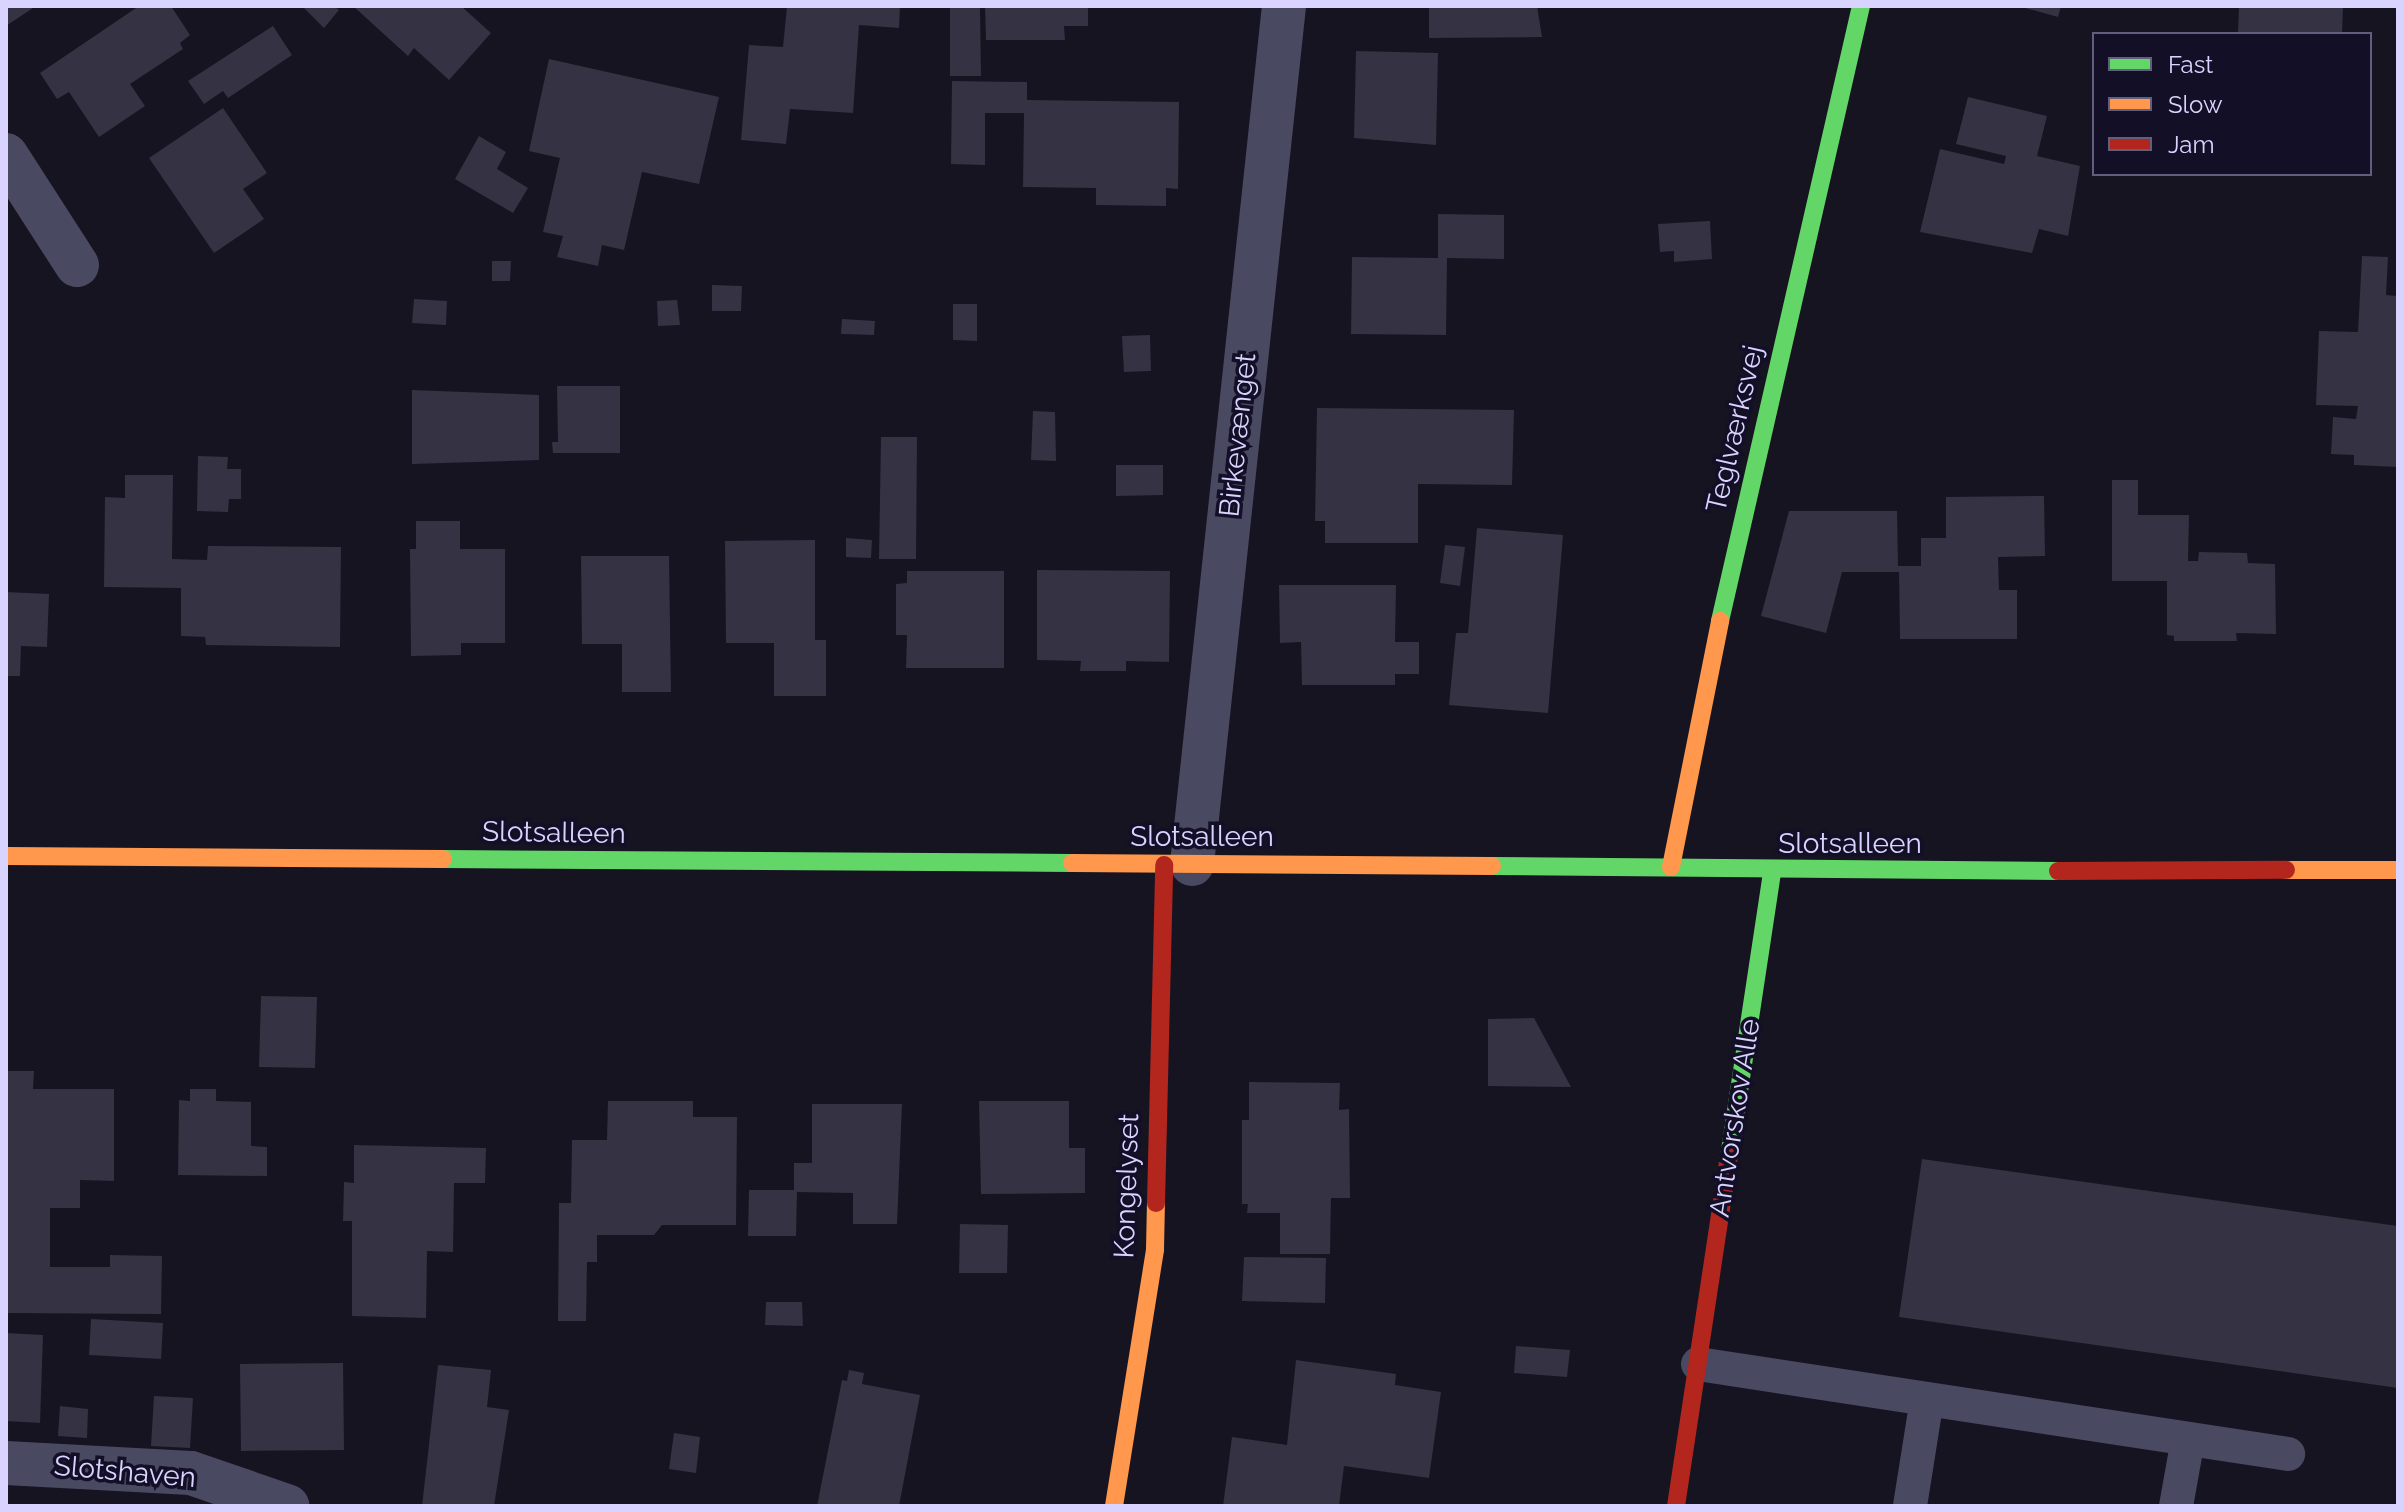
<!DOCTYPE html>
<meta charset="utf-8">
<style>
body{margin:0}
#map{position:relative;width:2404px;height:1512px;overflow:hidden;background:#161421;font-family:Raleway,sans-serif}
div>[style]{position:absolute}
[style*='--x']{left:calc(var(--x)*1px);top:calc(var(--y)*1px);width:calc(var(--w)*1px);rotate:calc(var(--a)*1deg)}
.building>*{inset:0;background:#343243}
.lane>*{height:34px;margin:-17px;padding:0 17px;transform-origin:17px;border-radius:17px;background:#4a4962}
.street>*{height:44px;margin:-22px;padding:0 22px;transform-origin:22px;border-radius:22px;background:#4a4962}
.fast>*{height:18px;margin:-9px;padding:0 9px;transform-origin:9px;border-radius:9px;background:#63d668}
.slow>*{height:18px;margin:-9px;padding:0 9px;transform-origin:9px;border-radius:9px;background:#ff974d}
.jam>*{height:18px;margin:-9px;padding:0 9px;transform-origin:9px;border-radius:9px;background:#b3261e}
span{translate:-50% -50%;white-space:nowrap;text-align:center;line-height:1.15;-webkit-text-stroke:7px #130f26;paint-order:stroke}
.street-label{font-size:28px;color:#d9d4ff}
.frame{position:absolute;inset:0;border:8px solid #d9d4ff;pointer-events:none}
.legend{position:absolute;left:2092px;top:32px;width:280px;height:144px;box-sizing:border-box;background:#130f26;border:2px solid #625e7d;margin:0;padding:10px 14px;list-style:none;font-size:24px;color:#d9d4ff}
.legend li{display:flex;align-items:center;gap:16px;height:40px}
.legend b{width:40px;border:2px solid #625e7d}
</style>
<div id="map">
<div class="building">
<i style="clip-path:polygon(6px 6px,36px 6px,6px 26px)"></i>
<i style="clip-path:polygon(139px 6px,171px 6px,190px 35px,180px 43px,183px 49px,130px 84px,145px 106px,99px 137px,69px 92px,57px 99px,40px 73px)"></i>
<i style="clip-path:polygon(302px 6px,334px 6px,339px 10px,324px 28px)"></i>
<i style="clip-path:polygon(353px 6px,461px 6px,491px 33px,449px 80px,414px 48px,408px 56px)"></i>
<i style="clip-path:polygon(787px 6px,900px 6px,899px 28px,859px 25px,853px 113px,790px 109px,786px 144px,741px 140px,749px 45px,783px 47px)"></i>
<i style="clip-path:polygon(985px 6px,1088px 6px,1088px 26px,1064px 26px,1065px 40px,986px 40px)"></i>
<i style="clip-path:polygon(1429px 6px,1537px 6px,1542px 37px,1429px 38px)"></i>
<i style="clip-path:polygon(2018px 6px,2061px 6px,2058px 17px)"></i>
<i style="clip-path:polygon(2239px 6px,2343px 6px,2342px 34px,2238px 34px)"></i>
<i style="clip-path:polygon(950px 8px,980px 8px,981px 76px,950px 76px)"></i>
<i style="clip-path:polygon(273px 26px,292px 55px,228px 98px,223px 91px,204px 104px,188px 81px)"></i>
<i style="clip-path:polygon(1356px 51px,1438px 53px,1436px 145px,1354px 138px)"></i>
<i style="clip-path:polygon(549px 59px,719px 97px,699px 184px,642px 172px,624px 250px,602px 245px,598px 266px,557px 257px,563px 236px,543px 232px,560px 158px,529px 151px)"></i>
<i style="clip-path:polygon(952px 81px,1027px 82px,1027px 100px,1179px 102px,1178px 189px,1166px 188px,1166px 206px,1096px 205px,1096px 188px,1023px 187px,1024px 113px,985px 113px,985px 165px,951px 164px)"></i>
<i style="clip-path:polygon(1968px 97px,2047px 116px,2037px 156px,2080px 166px,2068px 236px,2039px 229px,2032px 253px,1920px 232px,1940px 149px,2004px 164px,2006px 156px,1956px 144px)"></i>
<i style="clip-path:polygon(223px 108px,267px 173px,243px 189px,264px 219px,214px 253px,149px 158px)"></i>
<i style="clip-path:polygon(479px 136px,506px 152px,497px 169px,528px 188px,513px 213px,455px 179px)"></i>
<i style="clip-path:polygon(1438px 214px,1504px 215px,1504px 259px,1447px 258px,1446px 335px,1351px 334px,1352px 257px,1438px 258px)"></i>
<i style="clip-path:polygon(1710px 221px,1712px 259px,1674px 262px,1674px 251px,1660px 252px,1658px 224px)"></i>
<i style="clip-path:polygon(2362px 256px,2388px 257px,2386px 295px,2398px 296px,2398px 467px,2354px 465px,2354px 455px,2331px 454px,2333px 417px,2356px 419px,2358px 406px,2316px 405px,2319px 331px,2358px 332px)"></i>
<i style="clip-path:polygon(492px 261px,511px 261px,510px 281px,492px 281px)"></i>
<i style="clip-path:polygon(712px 285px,742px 286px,741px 311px,712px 311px)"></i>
<i style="clip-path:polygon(414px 299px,447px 301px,446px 325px,412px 323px)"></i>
<i style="clip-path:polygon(677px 300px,680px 325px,658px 326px,657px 301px)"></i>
<i style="clip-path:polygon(953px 304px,977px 304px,977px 341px,953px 340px)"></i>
<i style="clip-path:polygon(842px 319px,875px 321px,874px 335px,841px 334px)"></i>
<i style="clip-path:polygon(1150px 335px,1151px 371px,1124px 372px,1122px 336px)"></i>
<i style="clip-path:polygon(557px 386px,620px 386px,620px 453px,553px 453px,552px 442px,558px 442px)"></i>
<i style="clip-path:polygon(412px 390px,539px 395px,539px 460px,412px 464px)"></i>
<i style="clip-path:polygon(1317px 408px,1514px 410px,1512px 485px,1418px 484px,1418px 543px,1325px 543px,1325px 521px,1315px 521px)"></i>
<i style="clip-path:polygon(1033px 411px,1055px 412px,1056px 461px,1031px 460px)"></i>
<i style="clip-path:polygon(881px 437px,917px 437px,916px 559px,879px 559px)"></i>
<i style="clip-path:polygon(198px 456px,228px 457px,227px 469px,241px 469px,241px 499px,229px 499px,228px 512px,197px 511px)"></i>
<i style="clip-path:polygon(1116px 465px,1163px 465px,1163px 495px,1116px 496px)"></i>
<i style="clip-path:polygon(125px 475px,173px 475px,172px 559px,207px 560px,208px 546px,341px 547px,340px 647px,206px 645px,205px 637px,181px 636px,181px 588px,104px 587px,105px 497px,125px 498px)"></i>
<i style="clip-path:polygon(2112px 480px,2138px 480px,2138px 515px,2189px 515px,2188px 561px,2198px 561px,2199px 552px,2247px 553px,2248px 563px,2275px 564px,2276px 634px,2236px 633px,2237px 641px,2174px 641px,2174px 636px,2167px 635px,2167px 581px,2112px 581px)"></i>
<i style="clip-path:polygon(2044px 496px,2045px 556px,1998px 557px,1999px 590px,2017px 590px,2017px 639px,1900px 639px,1899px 572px,1842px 572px,1826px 633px,1761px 616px,1789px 511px,1897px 511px,1898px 566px,1921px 566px,1921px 538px,1946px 538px,1946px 497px)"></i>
<i style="clip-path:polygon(416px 521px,460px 521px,460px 549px,505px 549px,505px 643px,461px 643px,461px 655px,411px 656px,410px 549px,416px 549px)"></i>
<i style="clip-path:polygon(1477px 528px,1563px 535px,1548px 713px,1449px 705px,1456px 633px,1468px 633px)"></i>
<i style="clip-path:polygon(846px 538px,872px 540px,871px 558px,846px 557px)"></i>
<i style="clip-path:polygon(815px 540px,815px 640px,826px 640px,826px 696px,774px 696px,774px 643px,726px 643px,725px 541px)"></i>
<i style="clip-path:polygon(1445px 545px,1465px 547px,1460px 586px,1440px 583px)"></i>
<i style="clip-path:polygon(581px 556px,669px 556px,671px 692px,622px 692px,622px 644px,582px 644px)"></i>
<i style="clip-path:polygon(1037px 570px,1170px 571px,1169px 662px,1126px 661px,1126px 671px,1080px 671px,1081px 661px,1037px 660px)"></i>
<i style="clip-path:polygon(907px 571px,1004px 571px,1004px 668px,906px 668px,907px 635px,896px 635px,896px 584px,907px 583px)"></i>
<i style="clip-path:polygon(1279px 585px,1396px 585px,1395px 642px,1419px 642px,1419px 674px,1395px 674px,1395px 685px,1302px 685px,1301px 642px,1280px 643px)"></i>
<i style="clip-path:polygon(6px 592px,49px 594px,47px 647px,21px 646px,20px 676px,6px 676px)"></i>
<i style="clip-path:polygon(261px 996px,317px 997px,315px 1068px,259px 1067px)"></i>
<i style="clip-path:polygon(1534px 1018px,1571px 1087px,1488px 1086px,1488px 1019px)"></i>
<i style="clip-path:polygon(6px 1071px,34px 1071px,33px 1089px,114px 1089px,114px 1181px,80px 1180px,80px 1208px,50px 1208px,50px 1267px,110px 1267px,110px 1255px,162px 1256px,161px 1314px,6px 1313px)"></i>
<i style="clip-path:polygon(1249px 1082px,1340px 1083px,1339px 1110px,1349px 1109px,1350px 1198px,1331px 1198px,1330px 1254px,1280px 1254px,1280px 1213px,1247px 1213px,1248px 1204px,1242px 1204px,1242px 1120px,1249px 1120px)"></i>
<i style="clip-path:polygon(190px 1089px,216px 1089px,216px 1101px,251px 1102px,251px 1146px,267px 1147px,267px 1176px,178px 1175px,179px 1100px,190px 1101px)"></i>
<i style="clip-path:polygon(608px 1101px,693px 1101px,693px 1117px,737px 1117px,736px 1225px,662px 1225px,654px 1235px,597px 1235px,597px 1262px,587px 1262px,586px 1321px,558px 1321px,559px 1203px,571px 1203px,572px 1140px,607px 1140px)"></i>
<i style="clip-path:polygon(979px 1101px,1069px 1101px,1069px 1148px,1085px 1148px,1085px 1193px,981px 1194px)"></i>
<i style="clip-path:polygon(812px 1104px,902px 1104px,897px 1224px,853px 1224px,853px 1193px,797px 1192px,796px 1236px,748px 1236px,749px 1190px,794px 1190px,794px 1163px,812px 1163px)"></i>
<i style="clip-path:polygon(354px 1145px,486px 1148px,485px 1183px,454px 1183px,453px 1252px,427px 1251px,426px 1318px,352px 1316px,352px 1221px,343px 1221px,344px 1182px,354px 1183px)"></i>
<i style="clip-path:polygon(1922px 1159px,2398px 1226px,2398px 1388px,1899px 1317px)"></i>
<i style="clip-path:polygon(960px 1224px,1008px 1225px,1007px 1273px,959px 1273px)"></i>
<i style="clip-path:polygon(1244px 1257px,1326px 1258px,1325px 1303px,1242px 1301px)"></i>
<i style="clip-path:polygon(766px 1302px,802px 1302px,803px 1326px,765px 1325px)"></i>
<i style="clip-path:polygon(91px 1319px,163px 1323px,161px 1359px,89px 1355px)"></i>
<i style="clip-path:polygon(6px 1333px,43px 1335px,40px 1423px,6px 1421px)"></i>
<i style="clip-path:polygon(1516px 1346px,1570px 1350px,1567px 1377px,1514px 1373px)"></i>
<i style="clip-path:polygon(1296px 1360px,1396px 1374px,1395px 1385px,1441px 1392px,1429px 1478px,1344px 1466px,1339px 1506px,1223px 1506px,1232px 1437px,1287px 1445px)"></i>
<i style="clip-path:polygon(343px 1363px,344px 1450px,241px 1451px,240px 1364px)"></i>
<i style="clip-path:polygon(438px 1365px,491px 1370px,487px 1407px,509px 1410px,494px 1506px,422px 1506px)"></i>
<i style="clip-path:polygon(849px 1370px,864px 1373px,862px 1384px,920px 1395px,899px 1506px,817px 1506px,842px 1380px,847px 1381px)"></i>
<i style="clip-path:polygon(154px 1396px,193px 1398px,190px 1448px,151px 1446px)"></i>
<i style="clip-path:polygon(60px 1406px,88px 1409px,87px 1438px,58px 1436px)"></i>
<i style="clip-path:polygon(674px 1433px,700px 1437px,696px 1473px,669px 1469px)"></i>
</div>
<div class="lane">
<i style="--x:1698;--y:1364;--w:597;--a:8.67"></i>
<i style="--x:1910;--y:1506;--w:108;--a:-81"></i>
<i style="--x:2176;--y:1506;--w:68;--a:-79.8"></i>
</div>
<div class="street">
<i style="--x:6;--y:155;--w:131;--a:57.2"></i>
<i style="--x:1192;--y:864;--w:863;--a:-83.88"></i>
<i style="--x:6;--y:1463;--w:185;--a:3.1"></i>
<i style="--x:191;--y:1473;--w:102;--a:19"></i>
</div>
<div class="fast">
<i style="--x:1720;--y:621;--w:631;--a:-77.09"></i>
<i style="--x:443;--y:859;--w:629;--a:0.36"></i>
<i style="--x:1492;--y:866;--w:566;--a:0.51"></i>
<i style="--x:1729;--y:1157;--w:288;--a:-81.4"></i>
</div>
<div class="slow">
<i style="--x:6;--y:856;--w:437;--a:0.4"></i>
<i style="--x:1072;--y:863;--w:420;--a:0.4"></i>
<i style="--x:1671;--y:867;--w:251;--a:-78.7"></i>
<i style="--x:2286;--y:870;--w:112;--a:0"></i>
<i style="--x:1114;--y:1506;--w:260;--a:-80.9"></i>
<i style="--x:1155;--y:1249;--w:46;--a:-88.8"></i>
</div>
<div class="jam">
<i style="--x:2058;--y:871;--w:228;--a:-0.3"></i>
<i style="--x:1156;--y:1203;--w:338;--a:-88.6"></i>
<i style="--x:1676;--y:1506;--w:353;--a:-81.4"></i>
</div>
<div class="street-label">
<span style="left:1735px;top:429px;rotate:-77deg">Teglværksvej</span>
<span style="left:1238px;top:435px;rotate:-84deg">Birkevænget</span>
<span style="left:554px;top:833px;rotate:1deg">Slotsalleen</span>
<span style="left:1202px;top:837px">Slotsalleen</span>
<span style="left:1850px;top:844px">Slotsalleen</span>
<span style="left:1735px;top:1118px;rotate:-81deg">Antvorskov Alle</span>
<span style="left:1127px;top:1186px;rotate:-88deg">Kongelyset</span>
<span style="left:125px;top:1472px;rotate:5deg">Slotshaven</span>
</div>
<div class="frame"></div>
<ul class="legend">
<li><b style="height:10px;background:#63d668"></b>Fast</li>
<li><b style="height:10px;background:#ff974d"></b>Slow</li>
<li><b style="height:10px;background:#b3261e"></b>Jam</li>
</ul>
</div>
